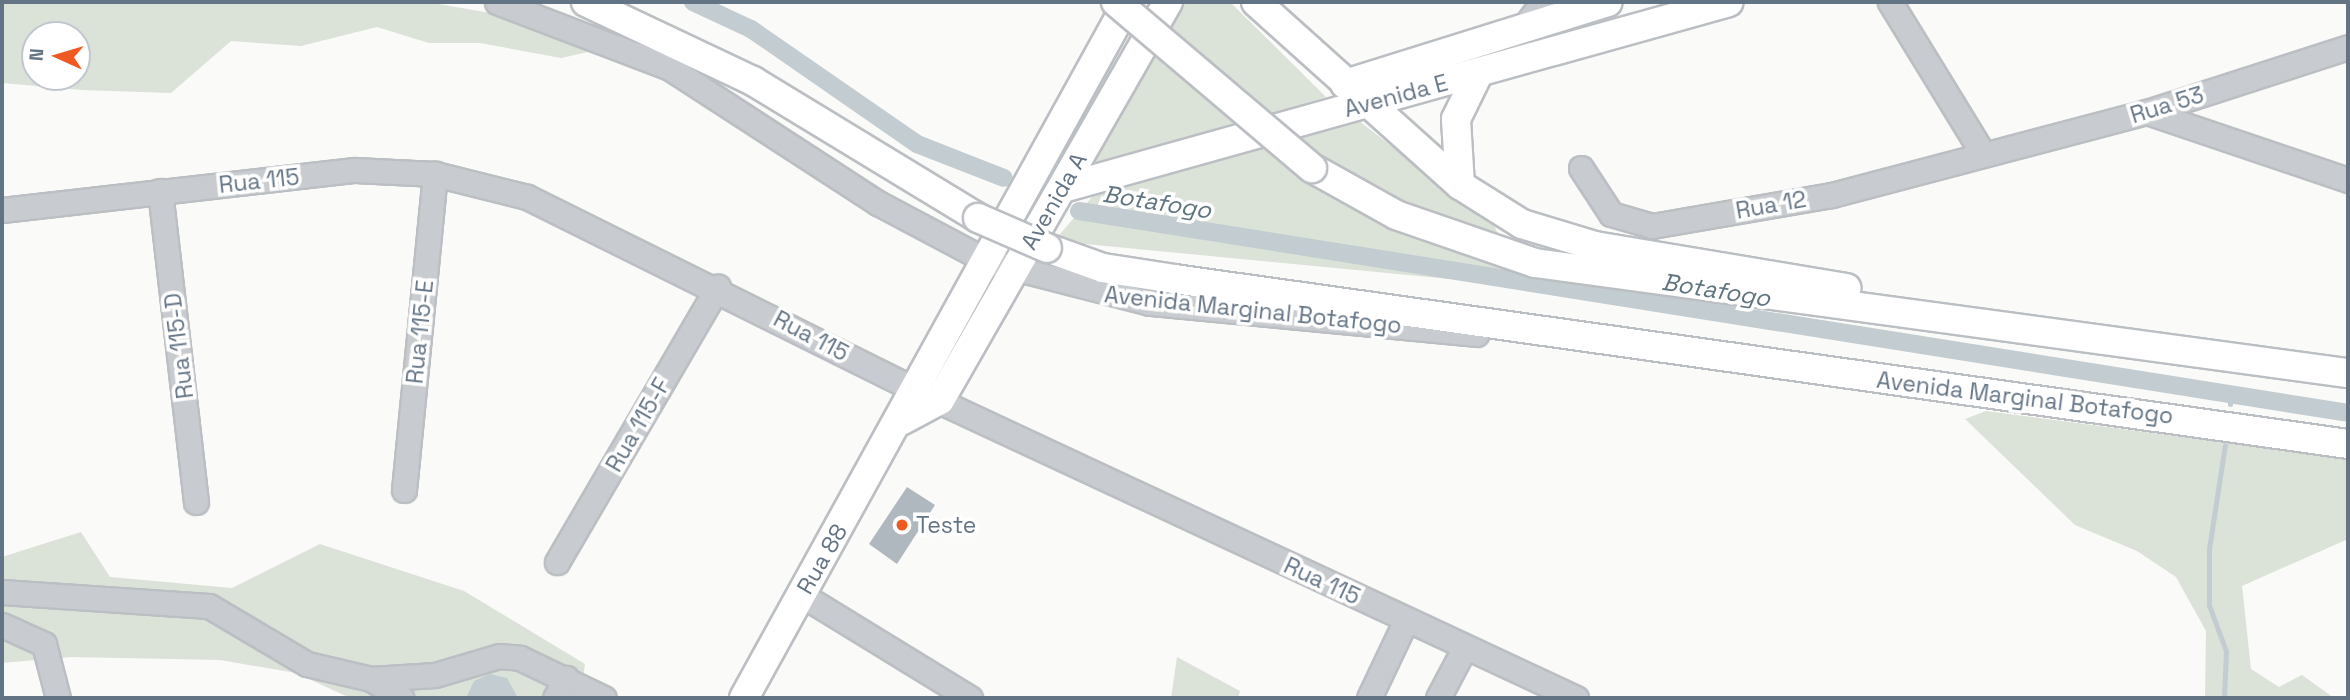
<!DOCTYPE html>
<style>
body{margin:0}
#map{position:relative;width:2350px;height:700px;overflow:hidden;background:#fafaf8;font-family:"Space Grotesk",sans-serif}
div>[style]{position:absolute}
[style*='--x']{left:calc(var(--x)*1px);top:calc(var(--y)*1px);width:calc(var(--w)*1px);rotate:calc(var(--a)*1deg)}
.green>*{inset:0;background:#dbe2d8}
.water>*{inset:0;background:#c2ccd1}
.stream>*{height:5px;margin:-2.5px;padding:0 2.5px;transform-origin:2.5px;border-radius:2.5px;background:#c2ccd1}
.canal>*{height:18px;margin:-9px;padding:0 9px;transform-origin:9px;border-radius:9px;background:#c2ccd1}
.building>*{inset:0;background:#b0b8bf}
.roads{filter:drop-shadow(2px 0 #bbbfc3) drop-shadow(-2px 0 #bbbfc3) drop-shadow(0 2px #bbbfc3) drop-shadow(0 -2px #bbbfc3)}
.minor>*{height:23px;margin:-11.5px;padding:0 11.5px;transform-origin:11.5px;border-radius:11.5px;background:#c8ccd0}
.major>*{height:28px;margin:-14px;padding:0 14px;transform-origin:14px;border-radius:14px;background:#fff}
.bridges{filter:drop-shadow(2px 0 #bbbfc3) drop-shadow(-2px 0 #bbbfc3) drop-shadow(0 2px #bbbfc3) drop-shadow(0 -2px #bbbfc3)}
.major-bridge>*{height:28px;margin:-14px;padding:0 14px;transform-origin:14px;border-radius:14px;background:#fff}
.dots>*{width:19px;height:19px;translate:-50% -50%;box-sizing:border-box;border:4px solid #fff;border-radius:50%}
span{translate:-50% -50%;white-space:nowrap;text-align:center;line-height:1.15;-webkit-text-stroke:7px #fff;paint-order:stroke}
.street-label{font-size:23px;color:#637485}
.poi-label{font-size:23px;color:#637485}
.left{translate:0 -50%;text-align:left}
.water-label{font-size:24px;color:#5e747e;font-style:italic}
.frame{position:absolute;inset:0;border:4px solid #637485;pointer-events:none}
.north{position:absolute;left:21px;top:21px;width:70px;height:70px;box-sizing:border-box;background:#fff;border:2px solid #c1c7ce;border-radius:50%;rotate:274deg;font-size:19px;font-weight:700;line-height:28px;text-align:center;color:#637485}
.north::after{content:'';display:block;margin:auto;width:24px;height:32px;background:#ef5922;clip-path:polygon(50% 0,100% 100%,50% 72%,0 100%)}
</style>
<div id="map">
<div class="green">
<i style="clip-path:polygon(evenodd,2px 2px,427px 2px,502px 15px,602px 49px,561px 58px,480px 43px,429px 43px,377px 27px,301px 46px,231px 41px,171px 93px,82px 90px,2px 83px,2px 2px,35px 35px,77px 35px,77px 77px,35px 77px,35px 35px)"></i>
<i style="clip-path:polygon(1180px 2px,1230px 2px,1326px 97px,1092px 169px)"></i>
<i style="clip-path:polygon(1359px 121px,1494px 225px,1522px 286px,1054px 241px,1092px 197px)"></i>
<i style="clip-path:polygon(1986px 411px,2348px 459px,2348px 539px,2242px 586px,2251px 669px,2279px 687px,2302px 675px,2334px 698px,2205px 698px,2206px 631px,2176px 577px,2137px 551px,2075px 525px,1965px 419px)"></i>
<i style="clip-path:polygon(81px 532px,110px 577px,232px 588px,320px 544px,464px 591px,585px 664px,580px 698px,350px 698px,296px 673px,220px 660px,71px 657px,2px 663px,2px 557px)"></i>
<i style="clip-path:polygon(1177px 657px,1240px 691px,1238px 698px,1171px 698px)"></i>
</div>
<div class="water">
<i style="clip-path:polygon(490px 674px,507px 678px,518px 698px,466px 698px,474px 681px)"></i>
</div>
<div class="stream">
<i style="--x:2230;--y:396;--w:8;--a:90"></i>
<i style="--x:2224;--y:698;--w:47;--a:-87.6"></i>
<i style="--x:2226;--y:651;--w:49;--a:-110.3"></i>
<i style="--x:2209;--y:605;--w:56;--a:-90"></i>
<i style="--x:2209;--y:549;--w:105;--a:-81.3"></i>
</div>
<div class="canal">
<i style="--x:693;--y:2;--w:64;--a:25"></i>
<i style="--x:751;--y:29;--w:202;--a:34.7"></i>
<i style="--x:917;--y:144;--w:93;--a:21.3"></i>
<i style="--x:1079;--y:211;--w:1285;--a:9.04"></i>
</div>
<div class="building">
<i style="clip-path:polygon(907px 487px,935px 505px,897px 564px,869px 544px)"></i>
</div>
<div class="roads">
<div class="minor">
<i style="--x:497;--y:2;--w:185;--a:20.9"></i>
<i style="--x:670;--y:68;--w:248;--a:33"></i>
<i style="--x:878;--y:203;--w:123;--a:28"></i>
<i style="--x:987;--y:261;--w:168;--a:14.4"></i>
<i style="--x:1150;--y:303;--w:328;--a:5.4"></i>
<i style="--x:1890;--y:2;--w:176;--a:58.5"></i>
<i style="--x:1527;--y:23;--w:26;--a:-53"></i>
<i style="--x:2147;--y:112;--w:212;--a:18.7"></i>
<i style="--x:1581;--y:168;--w:55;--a:56.9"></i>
<i style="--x:1611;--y:214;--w:43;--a:16.3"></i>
<i style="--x:1652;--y:226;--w:183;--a:-9.8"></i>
<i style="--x:1832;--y:195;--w:326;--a:-14.8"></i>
<i style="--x:2147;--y:112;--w:211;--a:-17.9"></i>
<i style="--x:160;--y:191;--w:313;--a:83.4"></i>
<i style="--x:2;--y:210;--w:355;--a:-6.5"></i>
<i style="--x:355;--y:170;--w:80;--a:2.9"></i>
<i style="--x:435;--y:174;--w:95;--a:14"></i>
<i style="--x:527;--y:197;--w:429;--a:26.4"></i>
<i style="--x:911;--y:388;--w:734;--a:24.99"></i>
<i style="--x:404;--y:490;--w:318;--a:-84.4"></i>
<i style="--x:557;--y:562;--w:319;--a:-59.7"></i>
<i style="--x:2;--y:592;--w:207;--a:3.9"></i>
<i style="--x:209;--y:606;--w:114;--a:30.6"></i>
<i style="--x:307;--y:664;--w:66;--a:13.2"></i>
<i style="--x:371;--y:679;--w:64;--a:-3.6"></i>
<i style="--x:435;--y:675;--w:67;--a:-16.5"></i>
<i style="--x:499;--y:656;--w:21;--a:5"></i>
<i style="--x:520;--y:658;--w:93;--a:25.5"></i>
<i style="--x:802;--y:595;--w:197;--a:31.5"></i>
<i style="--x:2;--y:625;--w:46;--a:24.3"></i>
<i style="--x:44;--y:644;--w:56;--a:75.5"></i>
<i style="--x:371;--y:679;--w:36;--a:32"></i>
<i style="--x:555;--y:698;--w:23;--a:-61"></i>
<i style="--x:1369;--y:698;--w:86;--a:-64.6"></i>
<i style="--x:1438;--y:698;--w:58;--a:-62.1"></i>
</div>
<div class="major">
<i style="--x:586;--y:2;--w:185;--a:25.3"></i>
<i style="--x:753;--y:81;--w:263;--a:31.3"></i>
<i style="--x:1256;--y:2;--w:274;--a:41.9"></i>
<i style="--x:1460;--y:185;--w:73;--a:32.2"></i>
<i style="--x:1522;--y:224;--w:76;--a:16.8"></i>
<i style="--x:1595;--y:246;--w:255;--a:9.5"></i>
<i style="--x:1345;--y:84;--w:275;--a:-17.3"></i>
<i style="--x:1312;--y:168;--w:96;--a:29.2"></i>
<i style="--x:1396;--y:215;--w:147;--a:19.1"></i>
<i style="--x:1535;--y:263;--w:820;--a:7.71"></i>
<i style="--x:1460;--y:185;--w:66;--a:-93.5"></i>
<i style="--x:1456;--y:119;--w:50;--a:-63.9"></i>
<i style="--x:1063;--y:188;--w:691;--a:-15.6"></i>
<i style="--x:1047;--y:248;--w:59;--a:19.7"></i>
<i style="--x:1103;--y:268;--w:72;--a:8.8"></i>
<i style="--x:1174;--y:279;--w:1186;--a:8"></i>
<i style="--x:901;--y:421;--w:44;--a:-28.3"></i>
<i style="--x:940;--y:400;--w:459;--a:-60.2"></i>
<i style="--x:744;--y:698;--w:795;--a:-61.11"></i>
</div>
</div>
<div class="bridges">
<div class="major-bridge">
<i style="--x:1116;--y:2;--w:257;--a:40.3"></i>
<i style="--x:978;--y:218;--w:75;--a:23.5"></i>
</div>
</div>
<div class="dots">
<i style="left:902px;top:525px;background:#ef5922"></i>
</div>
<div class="street-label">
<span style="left:1396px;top:96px;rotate:-15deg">Avenida E</span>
<span style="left:2167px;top:105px;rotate:-17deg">Rua 53</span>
<span style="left:259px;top:181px;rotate:-6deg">Rua 115</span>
<span style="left:1054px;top:201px;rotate:-60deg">Avenida A</span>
<span style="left:1771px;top:205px;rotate:-10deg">Rua 12</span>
<span style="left:1253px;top:310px;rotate:6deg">Avenida Marginal Botafogo</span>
<span style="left:420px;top:332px;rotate:-84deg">Rua 115-E</span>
<span style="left:811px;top:336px;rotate:28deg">Rua 115</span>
<span style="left:179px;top:346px;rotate:-97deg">Rua 115-D</span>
<span style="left:2025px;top:398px;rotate:7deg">Avenida Marginal Botafogo</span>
<span style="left:638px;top:425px;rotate:-60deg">Rua 115-F</span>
<span style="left:822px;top:559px;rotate:-60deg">Rua 88</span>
<span style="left:1322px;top:581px;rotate:25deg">Rua 115</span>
</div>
<div class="poi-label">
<span class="left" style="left:916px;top:525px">Teste</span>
</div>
<div class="water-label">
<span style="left:1157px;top:202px;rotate:9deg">Botafogo</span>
<span style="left:1716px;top:290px;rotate:9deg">Botafogo</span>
</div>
<div class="frame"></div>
<div class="north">N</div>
</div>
